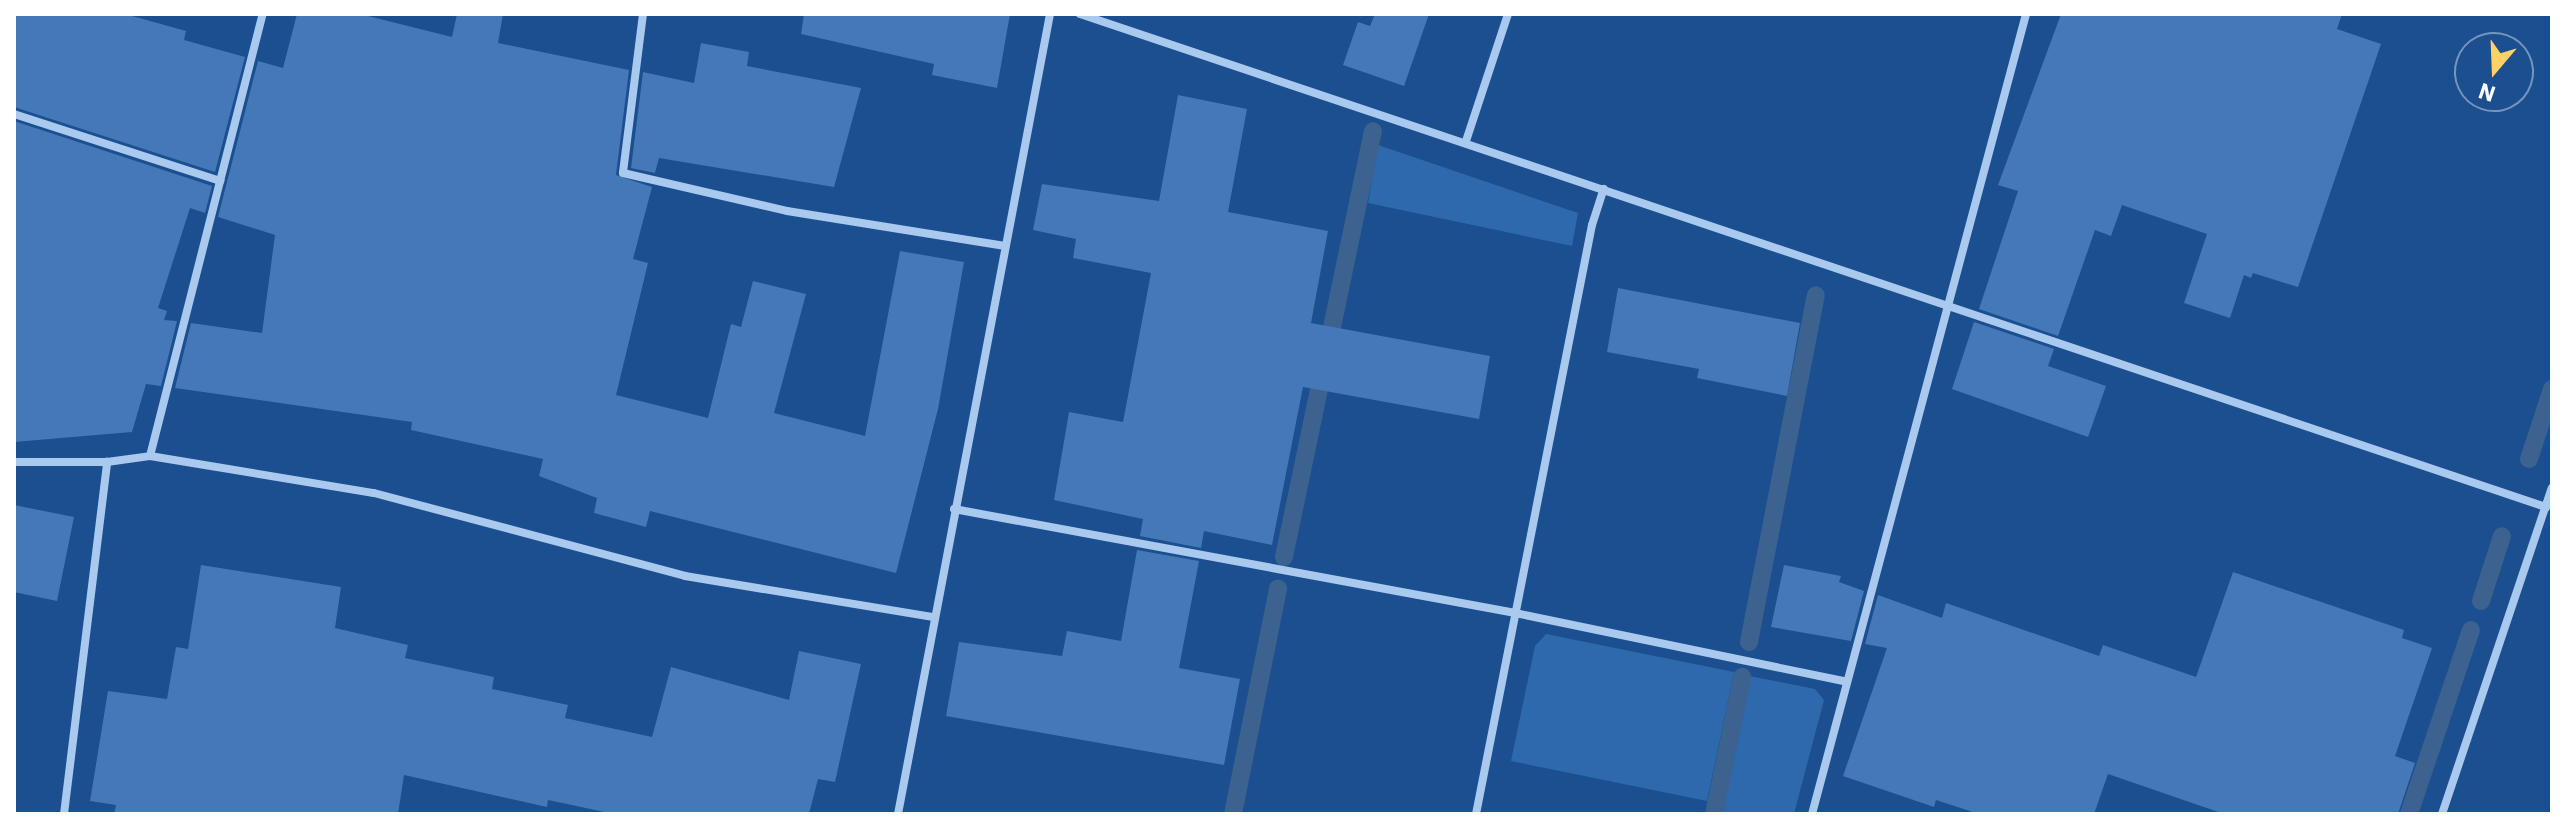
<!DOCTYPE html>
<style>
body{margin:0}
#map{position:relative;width:2566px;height:828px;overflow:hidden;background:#1b4f8f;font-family:"IBM Plex Sans",sans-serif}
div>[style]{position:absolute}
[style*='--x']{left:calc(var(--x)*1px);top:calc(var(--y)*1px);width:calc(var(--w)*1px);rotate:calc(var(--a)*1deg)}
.green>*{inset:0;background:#2e69ad}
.stream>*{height:18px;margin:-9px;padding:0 9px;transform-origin:9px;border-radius:9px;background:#3c6290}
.building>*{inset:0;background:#4478b7}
.minor>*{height:8px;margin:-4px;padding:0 4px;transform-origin:4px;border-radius:4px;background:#a9c9ee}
span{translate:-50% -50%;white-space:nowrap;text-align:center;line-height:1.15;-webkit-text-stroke:6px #1b4f8f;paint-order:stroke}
.frame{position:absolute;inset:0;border:16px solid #fff;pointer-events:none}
.north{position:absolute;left:2454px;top:32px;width:80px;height:80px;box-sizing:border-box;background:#1b4f8f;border:2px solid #7695bc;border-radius:50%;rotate:199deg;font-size:22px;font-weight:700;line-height:32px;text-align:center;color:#fff}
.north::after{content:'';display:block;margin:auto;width:28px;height:36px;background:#ffd166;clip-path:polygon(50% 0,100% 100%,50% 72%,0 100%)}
</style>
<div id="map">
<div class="green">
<i style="clip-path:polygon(1378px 145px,1578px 213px,1572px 246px,1368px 203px)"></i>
<i style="clip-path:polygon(1546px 634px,1734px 672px,1707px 801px,1511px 761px,1535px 646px)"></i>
<i style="clip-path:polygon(1750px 676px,1815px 689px,1824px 700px,1794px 814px,1721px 814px)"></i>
</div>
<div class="stream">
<i style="--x:2529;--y:459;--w:74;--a:-71.8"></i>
<i style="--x:1284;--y:557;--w:435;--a:-78.2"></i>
<i style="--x:2481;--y:601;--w:68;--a:-72.1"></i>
<i style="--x:1749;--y:642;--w:353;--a:-79.1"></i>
<i style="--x:1233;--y:814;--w:230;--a:-78.7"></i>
<i style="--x:1714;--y:814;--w:140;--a:-78.4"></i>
<i style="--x:2409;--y:814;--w:194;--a:-71.4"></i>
</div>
<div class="building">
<i style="clip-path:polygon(14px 14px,125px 14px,186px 31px,184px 40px,245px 57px,215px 172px,14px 107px)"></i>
<i style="clip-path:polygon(297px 14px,360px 14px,452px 37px,457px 14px,503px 14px,498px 43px,629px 70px,616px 175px,652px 187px,633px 259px,648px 263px,616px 395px,708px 418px,731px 324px,741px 327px,753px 281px,806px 294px,774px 413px,865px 436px,900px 251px,964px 262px,938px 409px,896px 573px,650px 511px,646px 527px,594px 513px,597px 498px,539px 476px,543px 459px,411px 430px,412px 422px,175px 388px,191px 323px,262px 333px,275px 235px,218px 217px,258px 61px,283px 68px)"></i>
<i style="clip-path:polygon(804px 14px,1010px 14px,997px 88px,932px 75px,934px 64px,801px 34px)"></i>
<i style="clip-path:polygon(1375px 14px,1429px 14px,1404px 86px,1343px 65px,1358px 22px,1370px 26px)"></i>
<i style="clip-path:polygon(2061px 14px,2342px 14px,2337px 29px,2381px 44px,2298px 287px,2253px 273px,2251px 278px,2244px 275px,2230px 318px,2184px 303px,2207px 234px,2122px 205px,2111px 236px,2095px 230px,2058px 336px,1979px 309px,2018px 191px,1998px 185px)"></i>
<i style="clip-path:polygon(701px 43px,749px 52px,747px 66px,861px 88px,834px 187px,659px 158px,655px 173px,631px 168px,643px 72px,694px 83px)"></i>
<i style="clip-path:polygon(1178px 95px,1247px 109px,1228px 212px,1328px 231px,1311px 323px,1490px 356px,1479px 419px,1303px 387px,1272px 545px,1204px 531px,1201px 548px,1140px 536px,1143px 519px,1054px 500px,1069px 412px,1123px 422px,1151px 273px,1073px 258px,1076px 239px,1033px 230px,1042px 184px,1159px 201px)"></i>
<i style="clip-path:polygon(14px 121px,212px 186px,205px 213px,190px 208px,158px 308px,167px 311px,164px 320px,177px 321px,161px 386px,146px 384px,132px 432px,14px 442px)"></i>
<i style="clip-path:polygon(1618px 288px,1800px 323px,1787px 396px,1697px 378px,1699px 369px,1607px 352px)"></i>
<i style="clip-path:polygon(1974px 322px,2054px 349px,2048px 366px,2106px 386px,2088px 437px,1952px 389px)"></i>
<i style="clip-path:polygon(14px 505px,74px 517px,57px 601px,14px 592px)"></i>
<i style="clip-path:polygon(1137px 550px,1199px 561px,1179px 668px,1240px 679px,1224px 765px,946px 716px,959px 642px,1062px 656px,1067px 631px,1121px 641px)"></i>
<i style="clip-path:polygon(201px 565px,341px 587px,335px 628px,408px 645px,405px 658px,494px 677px,492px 689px,568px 705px,565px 718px,652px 737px,671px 667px,789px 700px,799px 651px,861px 664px,835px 782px,818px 779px,809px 814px,614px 814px,548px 800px,547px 807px,404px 775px,398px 814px,114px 814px,116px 805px,90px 801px,108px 691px,167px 699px,176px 647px,188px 649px)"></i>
<i style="clip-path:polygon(1784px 565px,1841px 576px,1839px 582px,1864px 591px,1851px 641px,1771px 627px)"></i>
<i style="clip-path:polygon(2233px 572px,2404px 630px,2402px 638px,2432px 648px,2395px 756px,2415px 763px,2398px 814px,2224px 814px,2108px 774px,2094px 814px,1979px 814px,1936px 800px,1934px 807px,1843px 776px,1887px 648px,1865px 644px,1878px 595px,1942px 618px,1946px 603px,2099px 656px,2103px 645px,2196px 677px)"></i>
</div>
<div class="minor">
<i style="--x:643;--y:14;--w:160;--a:97.2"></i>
<i style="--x:623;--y:173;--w:168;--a:13"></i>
<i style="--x:787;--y:211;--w:221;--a:9.1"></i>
<i style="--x:1080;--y:14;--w:1547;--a:18.59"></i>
<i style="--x:14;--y:114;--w:217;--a:18"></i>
<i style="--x:1466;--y:141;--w:134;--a:-71.7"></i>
<i style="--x:150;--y:456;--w:456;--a:-75.7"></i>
<i style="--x:14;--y:462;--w:93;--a:0"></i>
<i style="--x:107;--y:462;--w:43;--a:-7.9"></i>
<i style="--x:150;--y:456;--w:227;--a:9.4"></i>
<i style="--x:374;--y:493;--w:322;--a:14.9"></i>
<i style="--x:685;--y:576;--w:252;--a:9.4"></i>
<i style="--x:954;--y:509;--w:571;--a:10.5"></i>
<i style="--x:1515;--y:613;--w:339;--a:11.7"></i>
<i style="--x:64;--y:814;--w:355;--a:-83"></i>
<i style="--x:898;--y:814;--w:814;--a:-79.24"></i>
<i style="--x:1476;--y:814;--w:600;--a:-78.86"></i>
<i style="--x:1592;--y:225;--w:38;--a:-72"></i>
<i style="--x:1812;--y:814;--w:828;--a:-75.02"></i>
<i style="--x:2442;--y:814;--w:344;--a:-71.4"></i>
</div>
<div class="frame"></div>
<div class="north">N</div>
</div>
